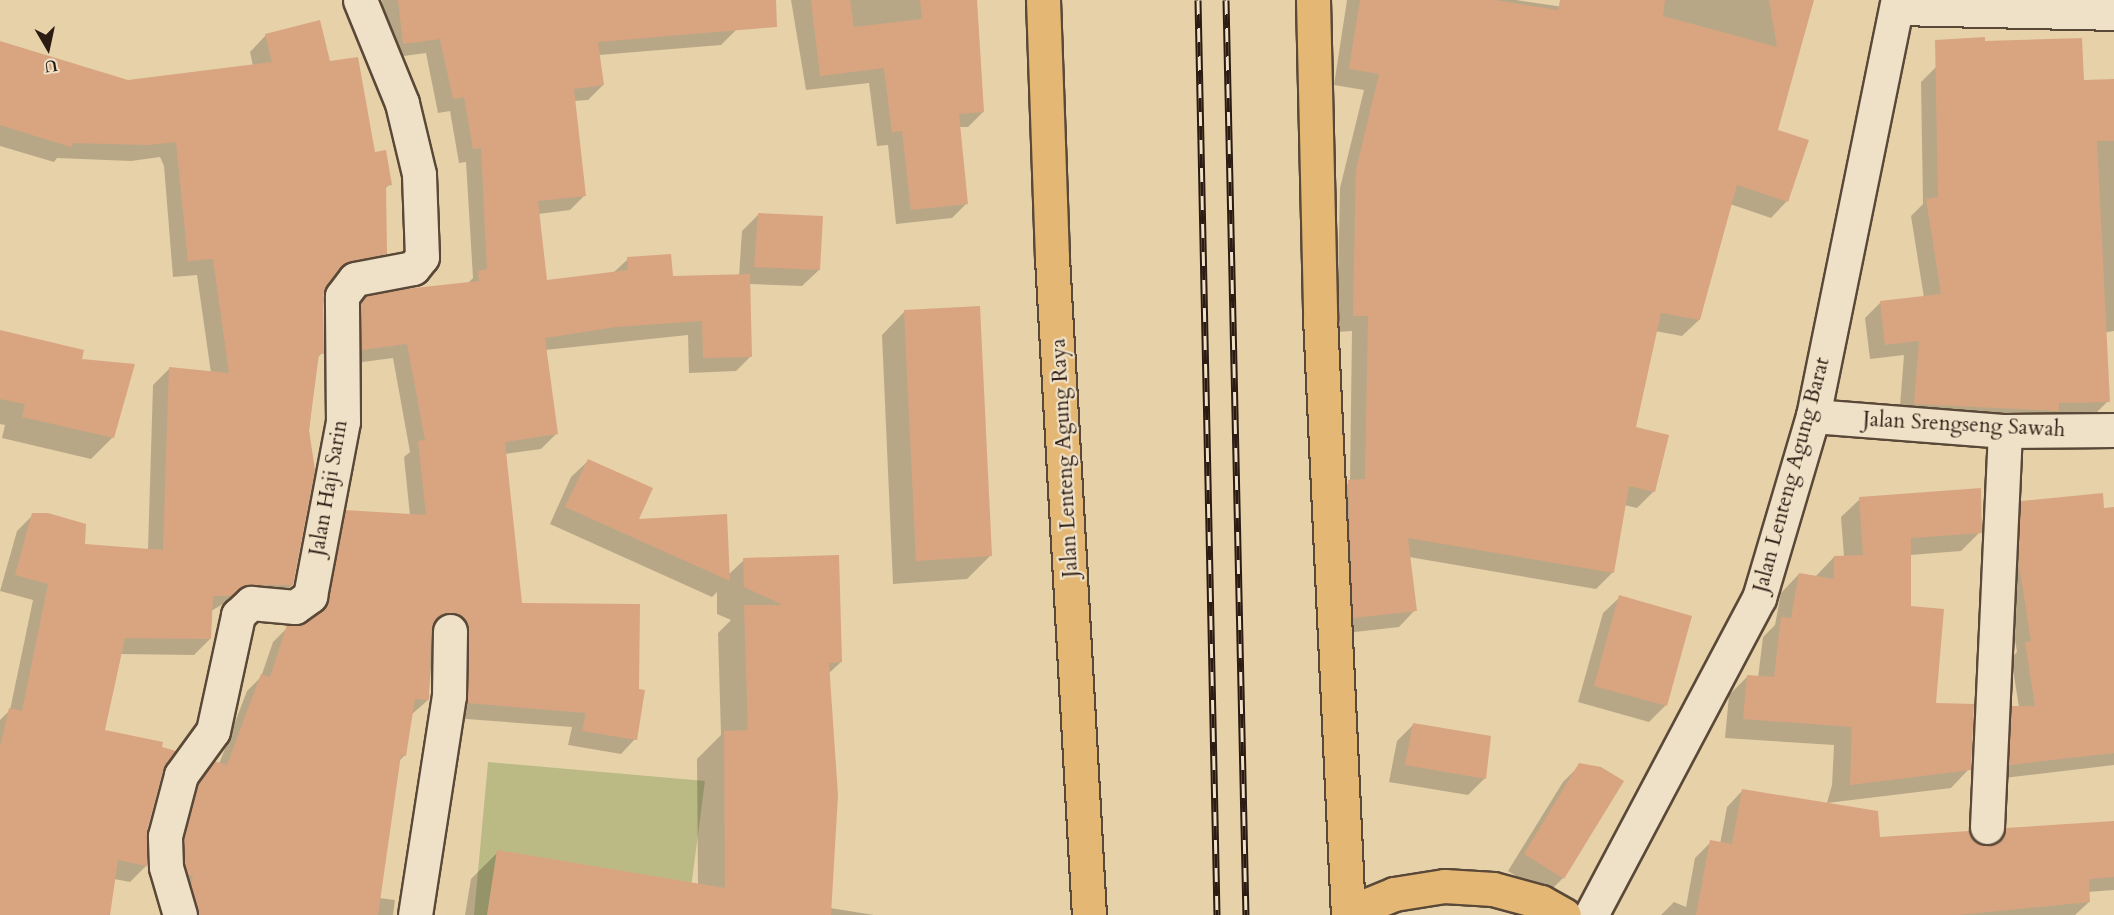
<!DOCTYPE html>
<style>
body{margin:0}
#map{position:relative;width:2114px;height:915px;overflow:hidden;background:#e7d1a9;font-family:Cardo,serif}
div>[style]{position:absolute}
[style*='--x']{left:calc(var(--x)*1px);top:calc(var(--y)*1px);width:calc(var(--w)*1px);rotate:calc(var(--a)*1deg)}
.green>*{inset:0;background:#bbba84}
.shadow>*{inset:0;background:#0003}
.building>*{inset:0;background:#d9a581}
.roads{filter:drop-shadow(2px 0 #5a4838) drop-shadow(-2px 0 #5a4838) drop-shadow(0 2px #5a4838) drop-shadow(0 -2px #5a4838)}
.minor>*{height:33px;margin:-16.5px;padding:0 16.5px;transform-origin:16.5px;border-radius:16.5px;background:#efe1c7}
.tertiary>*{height:33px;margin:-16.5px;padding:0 16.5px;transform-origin:16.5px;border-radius:16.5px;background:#efe1c7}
.secondary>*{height:33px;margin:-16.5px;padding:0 16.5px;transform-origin:16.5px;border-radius:16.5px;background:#efe1c7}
.primary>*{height:33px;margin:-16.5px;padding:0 16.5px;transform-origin:16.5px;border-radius:16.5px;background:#e4b874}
.rail>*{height:7px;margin-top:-3.5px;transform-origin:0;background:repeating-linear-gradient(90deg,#efe1c7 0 14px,#2b1b13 0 28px);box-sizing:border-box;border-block:2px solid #2b1b13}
span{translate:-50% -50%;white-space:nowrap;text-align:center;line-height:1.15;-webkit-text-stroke:4.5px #efe1c7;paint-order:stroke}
.street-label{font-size:21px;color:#2b1b13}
.north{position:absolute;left:18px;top:18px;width:60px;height:60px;-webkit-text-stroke:4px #efe1c7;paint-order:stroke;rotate:171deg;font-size:16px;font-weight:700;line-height:24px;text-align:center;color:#2b1b13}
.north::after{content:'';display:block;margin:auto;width:21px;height:27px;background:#2b1b13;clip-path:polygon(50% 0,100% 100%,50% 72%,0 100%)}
</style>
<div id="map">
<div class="green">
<i style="clip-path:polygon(488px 762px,705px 781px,689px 903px,761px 915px,474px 915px)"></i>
</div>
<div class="shadow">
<i style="clip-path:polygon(382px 0,739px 0,736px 30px,721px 45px,599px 55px,603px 85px,588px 100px,574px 101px,584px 196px,570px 210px,538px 214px,546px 281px,613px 273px,628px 259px,671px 278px,739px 276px,742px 231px,759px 214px,819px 270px,802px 286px,749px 284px,751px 356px,736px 371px,689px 373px,688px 335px,545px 350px,556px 434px,541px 449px,505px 454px,520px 604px,635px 739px,621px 754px,568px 745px,572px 727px,453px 718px,435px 626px,428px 700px,411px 715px,405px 755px,399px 761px,379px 898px,395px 900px,393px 915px,180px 915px,173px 889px,184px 800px,215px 763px,219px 764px,247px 691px,261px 677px,273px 642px,288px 627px,307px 624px,314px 617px,331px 527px,346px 512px,410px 516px,404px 457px,410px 452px,393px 358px,347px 364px,351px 313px,366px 297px,467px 284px,473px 278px,466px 162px,459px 163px,450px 111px,438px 113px,426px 53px,389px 58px)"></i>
<i style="clip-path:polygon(791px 0,975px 0,983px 112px,968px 127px,959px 127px,967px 203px,952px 218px,896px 224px,888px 145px,877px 146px,869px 83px,806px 90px)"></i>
<i style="clip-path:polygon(1347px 0,1516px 0,1653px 20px,1657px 0,1798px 0,1776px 131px,1787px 201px,1771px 218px,1730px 204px,1699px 320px,1682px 336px,1655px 331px,1634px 428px,1654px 491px,1637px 508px,1624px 505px,1613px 572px,1596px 589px,1409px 557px,1415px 610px,1399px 627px,1337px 634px,1332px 498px,1350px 482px,1352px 331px,1337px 332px,1340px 188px,1364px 90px,1334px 85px)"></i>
<i style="clip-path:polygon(266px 35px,329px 63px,390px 184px,385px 189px,385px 253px,369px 270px,334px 276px,322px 295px,322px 353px,317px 358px,292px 585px,275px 601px,228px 601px,211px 611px,210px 639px,194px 655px,120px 654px,103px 732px,162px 769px,145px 831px,146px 866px,130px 882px,114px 879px,109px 915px,0 915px,0 720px,10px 710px,33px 600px,0 591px,17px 531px,33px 515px,83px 545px,148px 550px,153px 385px,169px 369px,211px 373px,197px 275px,173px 277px,164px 166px,160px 157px,131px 161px,57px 158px,54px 162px,0 146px,0 42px,128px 81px,253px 66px,250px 52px)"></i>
<i style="clip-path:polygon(1936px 67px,2082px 82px,2114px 81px,2114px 331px,2028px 345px,2108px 401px,2093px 416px,1899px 419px,1904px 355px,1870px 359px,1865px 318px,1881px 302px,1924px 298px,1911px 216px,1923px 204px,1921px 82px)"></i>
<i style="clip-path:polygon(905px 311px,990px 556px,967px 579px,893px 584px,882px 335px)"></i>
<i style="clip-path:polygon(0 332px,80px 361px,113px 437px,91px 459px,2px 438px,5px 425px,0 424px)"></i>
<i style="clip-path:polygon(588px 461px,636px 520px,728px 575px,744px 560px,841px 662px,828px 674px,830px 908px,874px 915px,465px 915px,471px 879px,498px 852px,698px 885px,697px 759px,721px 735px,718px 633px,731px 620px,717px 614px,717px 592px,712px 597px,550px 524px,571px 477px)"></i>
<i style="clip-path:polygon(1860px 499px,1980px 532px,1961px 551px,1910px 555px,1910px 607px,1935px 705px,1969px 769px,1951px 788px,1827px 803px,1832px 785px,1834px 745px,1725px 738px,1729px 695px,1747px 677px,1758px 678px,1763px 637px,1775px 625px,1781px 593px,1799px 574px,1816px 576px,1834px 557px,1844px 557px,1841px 517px)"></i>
<i style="clip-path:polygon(2021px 502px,2114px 509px,2114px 765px,1995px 779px,1997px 722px,2012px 707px,2019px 707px,2011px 658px,2017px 652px,2004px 573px,2007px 517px)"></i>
<i style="clip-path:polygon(1620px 597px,1690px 617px,1665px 706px,1649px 722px,1578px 702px,1603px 613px)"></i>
<i style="clip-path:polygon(1414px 724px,1485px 778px,1468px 795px,1389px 782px,1397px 741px)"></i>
<i style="clip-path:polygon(1580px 765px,1563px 878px,1546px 895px,1508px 871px,1563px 782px)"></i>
<i style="clip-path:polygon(1742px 791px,1739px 915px,1661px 915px,1674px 902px,1686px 907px,1695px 858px,1711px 842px,1720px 844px,1727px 807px)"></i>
<i style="clip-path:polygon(2114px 823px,2114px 890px,2088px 892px,2089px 902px,2075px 915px,1796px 915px,1879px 838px,1987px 847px,2006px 830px)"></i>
</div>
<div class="building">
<i style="clip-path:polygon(398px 0,776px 0,777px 27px,598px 42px,604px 85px,574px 89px,586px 196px,538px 201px,547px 280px,628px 270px,627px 257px,671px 254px,673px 276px,750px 274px,752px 357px,703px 358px,702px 321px,616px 327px,545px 338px,558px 434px,505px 442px,522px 603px,640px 604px,639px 689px,645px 690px,637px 740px,582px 731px,586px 713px,467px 703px,467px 622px,459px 615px,441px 614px,431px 631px,429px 700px,415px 699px,406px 756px,401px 755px,378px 915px,198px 915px,191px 886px,193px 876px,188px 875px,185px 864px,184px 838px,198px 783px,214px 761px,227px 765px,261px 674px,270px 677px,287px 625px,306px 622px,328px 600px,345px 510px,426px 515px,418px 441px,425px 440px,407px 344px,361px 350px,361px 302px,366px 296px,405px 289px,479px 281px,478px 271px,487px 269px,481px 148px,473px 149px,464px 97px,453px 99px,440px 39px,403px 44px)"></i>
<i style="clip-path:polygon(811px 0,850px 0,854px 27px,922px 19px,920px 0,977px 0,984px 112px,959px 114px,968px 204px,911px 210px,902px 131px,892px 132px,884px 68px,820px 76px)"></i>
<i style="clip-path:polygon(1360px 0,1494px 0,1558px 10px,1560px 0,1665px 0,1663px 16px,1777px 47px,1769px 0,1814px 0,1778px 130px,1809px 140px,1788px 202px,1737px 185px,1700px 320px,1661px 313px,1636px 427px,1669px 435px,1655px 492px,1629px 486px,1614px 573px,1408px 538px,1417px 611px,1353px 618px,1348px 480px,1365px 479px,1368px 316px,1353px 316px,1356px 170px,1379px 74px,1349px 69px)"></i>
<i style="clip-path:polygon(320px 20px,330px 61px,358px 57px,375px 152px,386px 150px,392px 185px,386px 186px,387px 254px,352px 261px,341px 267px,323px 295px,324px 354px,319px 354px,309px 430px,315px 470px,293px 585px,245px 585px,231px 596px,213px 596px,211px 639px,125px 638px,105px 730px,163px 742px,162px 747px,176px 751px,163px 770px,147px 831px,147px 866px,118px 860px,110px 915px,0 915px,0 747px,9px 708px,22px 711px,48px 584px,15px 575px,32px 513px,48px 513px,86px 524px,85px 544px,163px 550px,169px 367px,229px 373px,213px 259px,188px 261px,176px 142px,148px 145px,73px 143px,71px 147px,0 125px,0 41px,128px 80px,272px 62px,265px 34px)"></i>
<i style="clip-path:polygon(1985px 37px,1985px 41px,2082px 38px,2084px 80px,2114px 79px,2114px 141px,2097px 141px,2110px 402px,2059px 403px,2059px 411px,1914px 404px,1919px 341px,1885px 345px,1880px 301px,1941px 294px,1926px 199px,1938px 197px,1935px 40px)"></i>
<i style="clip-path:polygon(758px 213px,823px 216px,820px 270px,754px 267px)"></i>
<i style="clip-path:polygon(980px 306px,992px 556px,916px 561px,904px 310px)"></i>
<i style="clip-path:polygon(0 330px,84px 350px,82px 359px,135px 364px,114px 438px,22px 417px,25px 404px,0 399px)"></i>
<i style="clip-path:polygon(588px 459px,653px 488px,639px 519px,727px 514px,730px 581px,565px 507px)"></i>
<i style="clip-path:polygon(1981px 488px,1982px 533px,1911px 538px,1911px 606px,1944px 609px,1936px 703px,1974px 704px,1971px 770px,1850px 785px,1852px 727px,1743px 719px,1747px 675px,1774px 677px,1781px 617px,1791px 618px,1799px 573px,1834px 579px,1834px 556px,1863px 555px,1859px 497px)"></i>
<i style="clip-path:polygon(2103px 493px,2104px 508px,2114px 507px,2114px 753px,2009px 765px,2011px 706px,2035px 706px,2025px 642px,2031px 641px,2018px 558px,2021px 501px)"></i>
<i style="clip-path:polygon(839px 555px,842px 662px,829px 663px,838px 795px,831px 915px,487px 915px,497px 850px,725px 888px,724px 731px,748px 730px,744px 605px,783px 605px,744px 587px,743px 558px)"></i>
<i style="clip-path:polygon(1619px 595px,1692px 616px,1667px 706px,1594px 686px)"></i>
<i style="clip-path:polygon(1413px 723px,1491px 736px,1486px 779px,1405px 765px)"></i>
<i style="clip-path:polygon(1579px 763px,1601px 767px,1624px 781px,1564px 879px,1524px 854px)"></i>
<i style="clip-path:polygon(1742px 789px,1878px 811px,1880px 837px,1969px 831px,1976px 842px,1987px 846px,1996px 843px,2006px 828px,2114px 821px,2114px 877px,2089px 879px,2090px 902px,1957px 915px,1696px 915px,1710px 840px,1732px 844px)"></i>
</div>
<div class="roads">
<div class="minor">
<i style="--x:1897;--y:8;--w:217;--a:1.3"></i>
<i style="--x:1987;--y:827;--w:396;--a:-87.4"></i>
<i style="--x:180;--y:915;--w:50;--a:-106.3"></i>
<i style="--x:166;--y:867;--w:31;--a:-92"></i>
<i style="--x:165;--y:836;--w:63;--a:-75.3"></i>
<i style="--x:181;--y:775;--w:54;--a:-54"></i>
<i style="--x:213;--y:731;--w:119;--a:-77.8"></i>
<i style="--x:238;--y:615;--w:18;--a:-43"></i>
<i style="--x:251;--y:603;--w:44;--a:5.2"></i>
<i style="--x:295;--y:607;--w:19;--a:-36"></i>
<i style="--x:310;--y:596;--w:177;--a:-79.3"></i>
<i style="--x:343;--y:422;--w:126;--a:-90.5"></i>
<i style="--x:342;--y:296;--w:21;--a:-53"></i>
<i style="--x:355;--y:279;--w:59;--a:-10.7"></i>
<i style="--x:413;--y:268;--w:14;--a:-51"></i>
<i style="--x:422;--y:257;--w:83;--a:-92.1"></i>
<i style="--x:419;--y:174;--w:73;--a:-103.5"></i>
<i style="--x:402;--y:103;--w:111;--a:-112.2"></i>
<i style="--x:415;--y:915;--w:222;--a:-81.2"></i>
<i style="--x:449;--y:696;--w:65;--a:-89.1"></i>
</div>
<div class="tertiary">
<i style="--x:1813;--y:416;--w:193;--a:4.5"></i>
<i style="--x:2005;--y:431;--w:109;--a:-0.5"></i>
</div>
<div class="secondary">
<i style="--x:1591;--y:915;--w:359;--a:-62.1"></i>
<i style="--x:1759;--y:598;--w:190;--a:-73.5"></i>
<i style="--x:1813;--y:416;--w:425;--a:-78.5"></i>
</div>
<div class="primary">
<i style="--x:1043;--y:0;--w:258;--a:88"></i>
<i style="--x:1052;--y:258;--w:658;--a:86.78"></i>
<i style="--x:1313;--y:0;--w:317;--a:88.7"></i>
<i style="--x:1320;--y:317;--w:599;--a:87.32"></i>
<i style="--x:1348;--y:913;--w:50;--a:-22.4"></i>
<i style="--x:1394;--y:894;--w:51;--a:-9.1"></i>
<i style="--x:1444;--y:886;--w:49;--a:3.5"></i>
<i style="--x:1493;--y:889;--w:50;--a:15.2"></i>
<i style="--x:1541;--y:902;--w:26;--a:29"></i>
</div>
</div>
<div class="rail">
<i style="--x:1198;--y:0;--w:915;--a:88.81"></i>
<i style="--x:1226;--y:0;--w:915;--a:88.75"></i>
</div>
<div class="street-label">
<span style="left:1964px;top:425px;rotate:3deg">Jalan Srengseng Sawah</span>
<span style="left:1065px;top:458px;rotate:-93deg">Jalan Lenteng Agung Raya</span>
<span style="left:1792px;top:475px;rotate:-75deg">Jalan Lenteng Agung Barat</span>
<span style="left:329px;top:488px;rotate:-80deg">Jalan Haji Sarin</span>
</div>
<div class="north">U</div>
</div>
